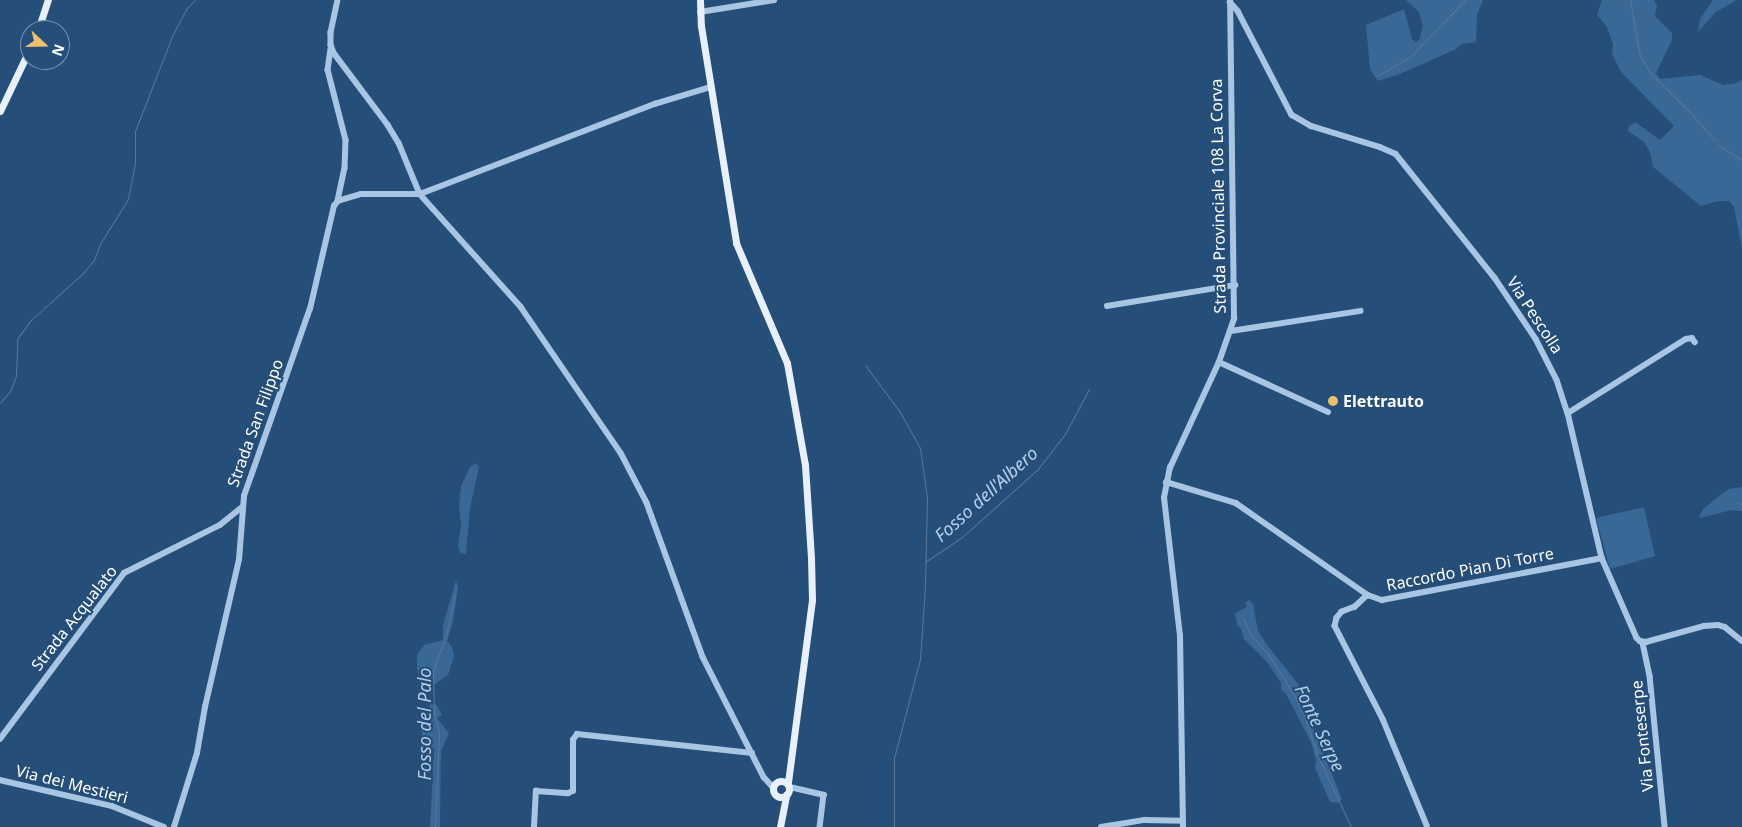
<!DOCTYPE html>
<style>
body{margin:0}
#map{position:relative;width:1742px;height:827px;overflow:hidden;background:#254e79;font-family:"Noto Sans",sans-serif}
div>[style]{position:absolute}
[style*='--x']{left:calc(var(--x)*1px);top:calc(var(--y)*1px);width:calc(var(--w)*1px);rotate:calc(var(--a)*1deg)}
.green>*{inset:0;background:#396896}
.stream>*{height:1px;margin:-0.5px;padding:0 0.5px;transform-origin:0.5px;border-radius:0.5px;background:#5a7797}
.minor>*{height:5.5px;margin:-2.75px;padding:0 2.75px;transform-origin:2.75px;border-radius:2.75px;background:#a8c6e3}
.major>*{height:7px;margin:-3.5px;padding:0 3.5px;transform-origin:3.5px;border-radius:3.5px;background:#e7f0fc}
.major>.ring{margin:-3.5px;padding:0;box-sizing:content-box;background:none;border:7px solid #e7f0fc;border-radius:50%}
.dots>*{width:14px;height:14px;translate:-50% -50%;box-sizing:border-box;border:2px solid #254e79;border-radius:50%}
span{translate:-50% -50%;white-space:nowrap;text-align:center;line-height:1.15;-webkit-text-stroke:4px #254e79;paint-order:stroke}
.street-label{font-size:16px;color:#fff}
.poi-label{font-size:16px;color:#fff;font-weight:700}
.left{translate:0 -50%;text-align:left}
.water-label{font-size:18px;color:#b3cfeb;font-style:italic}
.north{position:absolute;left:20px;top:20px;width:50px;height:50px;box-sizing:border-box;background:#254e79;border:1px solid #7c95af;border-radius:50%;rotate:111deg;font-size:14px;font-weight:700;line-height:20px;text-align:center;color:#fff}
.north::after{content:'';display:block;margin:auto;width:18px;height:22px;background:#ecc16d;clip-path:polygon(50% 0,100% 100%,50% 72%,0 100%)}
</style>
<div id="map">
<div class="green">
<i style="clip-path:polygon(1406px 0,1483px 0,1477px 15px,1476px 42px,1462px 44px,1454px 50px,1400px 74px,1378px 81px,1370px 69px,1366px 25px,1404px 9px,1412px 39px,1416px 42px,1419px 40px,1423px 26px,1419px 12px)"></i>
<i style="clip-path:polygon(1602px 0,1654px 0,1657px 6px,1655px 16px,1672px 33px,1672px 40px,1656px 73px,1660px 79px,1700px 75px,1723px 85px,1733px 84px,1742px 80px,1742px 248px,1734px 207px,1729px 201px,1718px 201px,1701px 206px,1653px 167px,1650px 152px,1644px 142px,1628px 131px,1629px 126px,1635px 122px,1660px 140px,1674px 126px,1621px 72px,1612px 54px,1613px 44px,1607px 27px,1597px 15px)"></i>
<i style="clip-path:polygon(1713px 0,1737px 0,1716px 12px,1698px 32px,1700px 19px)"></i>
<i style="clip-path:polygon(476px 463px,479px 467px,470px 508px,466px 554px,460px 553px,458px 546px,461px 525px,459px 505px,461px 486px,470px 467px)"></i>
<i style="clip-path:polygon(1742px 487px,1742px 511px,1732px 510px,1699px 518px,1703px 509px,1719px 496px,1729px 489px)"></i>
<i style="clip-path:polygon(1644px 507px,1655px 556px,1610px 569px,1596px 518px)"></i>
<i style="clip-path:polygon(456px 580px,458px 588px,453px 622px,447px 641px,452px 647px,454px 656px,448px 675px,434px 685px,422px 686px,417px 669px,417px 655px,424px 645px,443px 640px,443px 625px)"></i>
<i style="clip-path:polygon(1249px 600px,1253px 604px,1258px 631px,1268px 646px,1302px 689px,1316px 712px,1311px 722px,1342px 799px,1338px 803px,1330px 802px,1315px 768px,1316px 760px,1311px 742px,1286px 694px,1281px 689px,1281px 683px,1267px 662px,1244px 639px,1241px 629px,1237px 624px,1235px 613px,1247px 607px,1245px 603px)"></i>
<i style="clip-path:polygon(430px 703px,437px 705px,442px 715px,437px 718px,449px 733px,441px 751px,440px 827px,430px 827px,434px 748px,428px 745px,422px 736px,421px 728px,428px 724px)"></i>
</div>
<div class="stream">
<i style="--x:1630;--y:0;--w:57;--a:79.9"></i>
<i style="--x:1640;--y:56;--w:21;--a:59"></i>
<i style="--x:1651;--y:74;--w:54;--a:44.3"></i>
<i style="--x:1690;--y:112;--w:37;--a:49"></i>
<i style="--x:1377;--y:76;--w:38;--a:-30"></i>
<i style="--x:1410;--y:57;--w:79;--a:-46"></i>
<i style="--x:1718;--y:145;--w:28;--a:32"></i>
<i style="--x:865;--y:365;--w:59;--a:53.3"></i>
<i style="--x:900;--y:412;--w:41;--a:60.9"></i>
<i style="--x:920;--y:448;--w:50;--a:82"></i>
<i style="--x:927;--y:498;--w:88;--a:91.3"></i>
<i style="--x:925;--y:586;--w:73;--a:93.9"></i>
<i style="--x:920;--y:659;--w:102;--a:104.7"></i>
<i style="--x:894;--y:758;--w:69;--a:90"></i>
<i style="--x:0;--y:403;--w:16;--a:-50"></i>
<i style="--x:10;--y:391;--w:16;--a:-68"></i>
<i style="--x:16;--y:376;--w:37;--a:-88"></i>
<i style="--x:17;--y:339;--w:24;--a:-54"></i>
<i style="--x:31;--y:320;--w:70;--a:-42.1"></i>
<i style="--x:83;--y:273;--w:17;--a:-50"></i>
<i style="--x:94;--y:260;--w:17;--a:-69"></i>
<i style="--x:100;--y:244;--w:53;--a:-58.1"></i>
<i style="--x:128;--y:199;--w:36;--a:-79"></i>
<i style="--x:135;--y:164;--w:33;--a:-90"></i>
<i style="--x:135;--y:131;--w:104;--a:-68.6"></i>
<i style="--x:173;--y:34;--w:30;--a:-62"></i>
<i style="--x:187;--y:8;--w:11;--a:-45"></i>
<i style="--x:1738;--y:503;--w:4;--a:14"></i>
<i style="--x:925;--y:562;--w:45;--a:-34"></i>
<i style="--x:962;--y:537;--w:101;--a:-41.8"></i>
<i style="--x:1037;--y:470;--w:46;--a:-52.1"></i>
<i style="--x:1065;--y:434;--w:51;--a:-61.9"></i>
<i style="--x:1243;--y:618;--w:19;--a:65"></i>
<i style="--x:1251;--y:635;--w:27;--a:48"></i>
<i style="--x:1269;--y:655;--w:47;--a:58"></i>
<i style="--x:1294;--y:695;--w:25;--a:63"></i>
<i style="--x:1305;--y:717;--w:39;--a:72"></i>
<i style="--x:1317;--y:754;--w:81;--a:65"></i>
<i style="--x:435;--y:827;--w:94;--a:-87.6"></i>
<i style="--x:439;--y:733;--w:21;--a:-104"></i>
<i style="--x:434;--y:713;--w:42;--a:-91.4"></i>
<i style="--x:433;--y:671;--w:37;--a:-70"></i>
<i style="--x:446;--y:636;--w:43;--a:-77.9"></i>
</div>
<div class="minor">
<i style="--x:338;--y:0;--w:33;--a:102"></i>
<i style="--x:331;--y:32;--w:13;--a:90"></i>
<i style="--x:331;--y:45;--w:9;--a:69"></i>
<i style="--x:334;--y:53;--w:90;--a:53.1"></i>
<i style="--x:388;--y:125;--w:21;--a:59"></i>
<i style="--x:399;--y:143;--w:55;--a:67.6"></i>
<i style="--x:420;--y:194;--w:152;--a:48.2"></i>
<i style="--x:521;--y:307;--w:177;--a:55.6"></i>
<i style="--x:621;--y:453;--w:56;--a:62.5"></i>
<i style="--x:647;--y:503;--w:164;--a:70"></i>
<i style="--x:703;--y:657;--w:135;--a:63.1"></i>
<i style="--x:764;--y:777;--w:13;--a:48"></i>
<i style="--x:1230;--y:2;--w:12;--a:48"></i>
<i style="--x:1238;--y:11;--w:117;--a:62.6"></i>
<i style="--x:1292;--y:115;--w:22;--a:30"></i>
<i style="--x:1311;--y:126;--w:72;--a:16.9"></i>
<i style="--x:1380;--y:147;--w:17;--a:24"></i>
<i style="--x:1396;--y:154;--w:159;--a:51.4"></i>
<i style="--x:1495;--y:278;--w:73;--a:56.1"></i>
<i style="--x:1536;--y:339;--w:46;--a:62.9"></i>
<i style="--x:1557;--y:380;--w:35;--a:72"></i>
<i style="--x:1568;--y:413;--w:149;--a:76.8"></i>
<i style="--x:1602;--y:558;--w:87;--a:66.4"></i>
<i style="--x:1637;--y:638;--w:4;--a:45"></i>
<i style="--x:1640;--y:641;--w:6;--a:9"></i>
<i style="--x:1646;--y:642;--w:60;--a:-15.4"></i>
<i style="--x:1704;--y:626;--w:14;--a:-4"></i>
<i style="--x:1718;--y:625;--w:7;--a:16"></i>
<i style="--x:1725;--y:627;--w:22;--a:39"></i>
<i style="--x:700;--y:12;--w:75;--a:-9.2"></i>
<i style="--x:331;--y:49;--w:21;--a:98"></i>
<i style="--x:328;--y:70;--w:72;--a:75.6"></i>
<i style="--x:346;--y:140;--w:28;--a:92"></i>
<i style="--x:345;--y:168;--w:34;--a:102"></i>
<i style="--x:1107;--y:306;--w:130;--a:-9.3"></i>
<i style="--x:1231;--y:331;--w:131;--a:-8.8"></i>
<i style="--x:1219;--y:362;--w:120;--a:24.6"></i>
<i style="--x:1568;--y:413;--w:139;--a:-32.1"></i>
<i style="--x:1686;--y:339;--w:6;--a:-9"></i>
<i style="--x:1692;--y:338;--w:5;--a:53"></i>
<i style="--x:1166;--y:482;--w:73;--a:16.7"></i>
<i style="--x:1236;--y:503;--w:161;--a:34.9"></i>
<i style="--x:1368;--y:595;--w:15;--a:20"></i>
<i style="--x:1382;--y:600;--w:224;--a:-10.8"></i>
<i style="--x:1368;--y:595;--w:18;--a:137"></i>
<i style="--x:1355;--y:607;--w:14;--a:159"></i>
<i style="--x:1342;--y:612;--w:8;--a:130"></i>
<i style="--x:1337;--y:618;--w:8;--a:104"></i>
<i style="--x:1335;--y:626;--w:105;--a:62.7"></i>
<i style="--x:1383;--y:719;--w:115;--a:67.5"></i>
<i style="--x:1643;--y:643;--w:34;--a:78"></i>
<i style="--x:1650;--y:676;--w:152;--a:84.3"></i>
<i style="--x:0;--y:739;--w:207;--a:-53.2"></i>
<i style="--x:124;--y:573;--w:107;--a:-26.6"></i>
<i style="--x:220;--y:525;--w:28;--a:-39"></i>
<i style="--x:0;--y:780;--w:115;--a:13.1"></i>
<i style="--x:112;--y:806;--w:56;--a:22"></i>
<i style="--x:790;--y:787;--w:35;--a:13"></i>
<i style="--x:824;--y:795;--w:32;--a:97"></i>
<i style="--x:174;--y:827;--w:77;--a:-72.7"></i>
<i style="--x:197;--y:753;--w:47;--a:-80.1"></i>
<i style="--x:205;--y:707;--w:151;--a:-77"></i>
<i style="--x:239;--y:560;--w:64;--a:-85.5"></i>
<i style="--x:244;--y:496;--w:198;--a:-70.6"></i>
<i style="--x:310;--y:309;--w:106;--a:-76.9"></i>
<i style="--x:334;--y:206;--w:6;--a:-51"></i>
<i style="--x:338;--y:201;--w:24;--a:-17"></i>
<i style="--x:361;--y:194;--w:59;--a:0"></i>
<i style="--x:420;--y:194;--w:252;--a:-21"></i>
<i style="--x:655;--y:104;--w:59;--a:-16.9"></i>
<i style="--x:534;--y:827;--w:36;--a:-87"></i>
<i style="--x:536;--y:791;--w:32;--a:4"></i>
<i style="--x:568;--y:793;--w:5;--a:-22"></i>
<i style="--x:573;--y:791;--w:51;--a:-90"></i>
<i style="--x:573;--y:740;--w:7;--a:-56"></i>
<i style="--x:577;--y:734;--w:176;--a:6.2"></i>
<i style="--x:1101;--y:827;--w:44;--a:-9.2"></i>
<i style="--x:1144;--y:820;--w:39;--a:1"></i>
<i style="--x:1183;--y:827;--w:191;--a:-90.9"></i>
<i style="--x:1180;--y:636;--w:139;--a:-96.6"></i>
<i style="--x:1164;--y:498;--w:31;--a:-79"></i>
<i style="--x:1170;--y:468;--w:117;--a:-65.2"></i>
<i style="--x:1219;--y:362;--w:46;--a:-70.8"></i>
<i style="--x:1234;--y:319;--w:319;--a:-90.7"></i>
</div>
<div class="major">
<i style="--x:700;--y:0;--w:26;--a:88"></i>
<i style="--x:701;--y:26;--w:220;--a:80.8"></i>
<i style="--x:736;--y:243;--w:130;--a:67"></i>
<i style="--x:787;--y:363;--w:104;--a:80"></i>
<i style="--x:805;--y:465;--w:93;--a:86.3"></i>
<i style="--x:811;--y:558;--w:42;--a:88.6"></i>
<i style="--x:812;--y:600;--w:185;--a:97.5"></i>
<i style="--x:38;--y:30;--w:32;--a:-72"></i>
<i style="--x:0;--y:111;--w:70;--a:-64.5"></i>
<i class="ring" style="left:773px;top:781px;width:9px;height:9px"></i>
<i style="--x:780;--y:827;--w:33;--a:-79"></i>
</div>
<div class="dots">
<i style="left:1333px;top:401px;background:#ecc16d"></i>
</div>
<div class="street-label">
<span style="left:1218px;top:196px;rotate:-91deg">Strada Provinciale 108 La Corva</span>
<span style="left:1535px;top:315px;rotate:57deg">Via Pescolla</span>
<span style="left:255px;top:423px;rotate:-70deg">Strada San Filippo</span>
<span style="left:1470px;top:569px;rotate:-11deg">Raccordo Pian Di Torre</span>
<span style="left:74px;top:618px;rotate:-52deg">Strada Acqualato</span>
<span style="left:1642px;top:736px;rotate:-96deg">Via Fonteserpe</span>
<span style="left:72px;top:784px;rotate:14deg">Via dei Mestieri</span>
</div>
<div class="poi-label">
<span class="left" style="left:1343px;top:401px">Elettrauto</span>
</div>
<div class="water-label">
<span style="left:986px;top:494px;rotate:-42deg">Fosso dell'Albero</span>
<span style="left:424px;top:724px;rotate:-90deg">Fosso del Palo</span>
<span style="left:1320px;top:728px;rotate:65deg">Fonte Serpe</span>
</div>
<div class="north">N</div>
</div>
